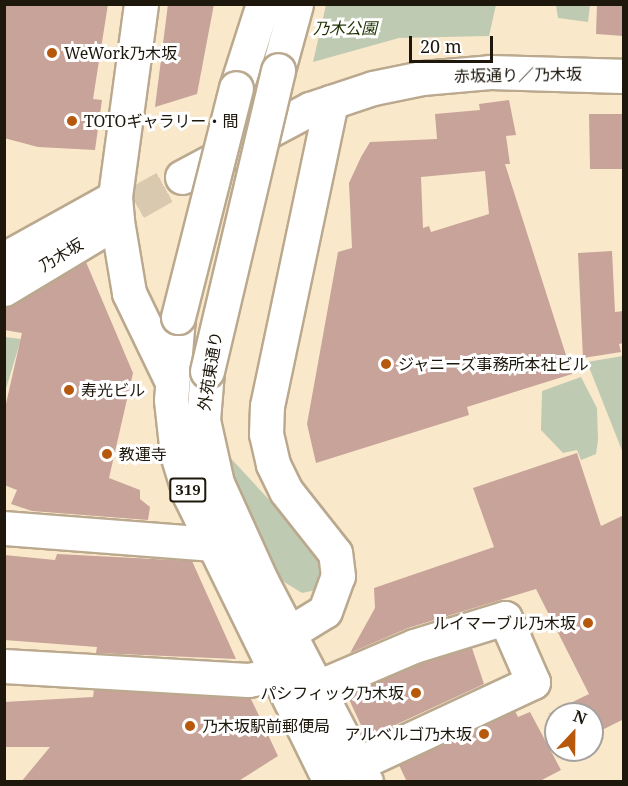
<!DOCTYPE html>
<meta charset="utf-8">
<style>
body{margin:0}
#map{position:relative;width:628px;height:786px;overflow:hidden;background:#fae8cb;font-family:"Noto Serif","Noto Sans JP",serif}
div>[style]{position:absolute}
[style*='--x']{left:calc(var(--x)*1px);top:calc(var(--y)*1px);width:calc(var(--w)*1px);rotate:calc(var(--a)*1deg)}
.green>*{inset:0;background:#bfcab2}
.building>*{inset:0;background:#c8a399}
.major-tunnel>*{height:33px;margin-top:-16.5px;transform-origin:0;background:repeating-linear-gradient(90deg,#d9c9ae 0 33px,transparent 0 49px)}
.roads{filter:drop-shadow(2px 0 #baa98e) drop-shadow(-2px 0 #baa98e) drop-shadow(0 2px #baa98e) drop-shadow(0 -2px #baa98e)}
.minor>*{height:33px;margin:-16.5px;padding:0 16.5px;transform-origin:16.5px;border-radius:16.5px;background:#fff}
.major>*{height:33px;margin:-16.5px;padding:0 16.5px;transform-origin:16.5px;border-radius:16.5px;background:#fff}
.bridges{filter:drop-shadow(2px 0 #baa98e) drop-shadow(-2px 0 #baa98e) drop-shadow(0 2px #baa98e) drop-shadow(0 -2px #baa98e)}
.major-bridge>*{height:33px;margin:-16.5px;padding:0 16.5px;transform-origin:16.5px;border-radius:16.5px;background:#fff}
.dots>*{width:16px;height:16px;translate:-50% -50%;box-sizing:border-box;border:3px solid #fff;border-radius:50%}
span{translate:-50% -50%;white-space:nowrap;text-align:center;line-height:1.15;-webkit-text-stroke:6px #fff;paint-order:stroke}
.shield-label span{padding:2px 4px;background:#fff;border:2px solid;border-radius:4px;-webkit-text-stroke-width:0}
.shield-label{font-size:15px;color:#1d170c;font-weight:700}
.park-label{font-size:16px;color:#1f3000;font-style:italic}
.poi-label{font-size:16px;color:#1d170c}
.left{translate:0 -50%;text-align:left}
.right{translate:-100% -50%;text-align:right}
.street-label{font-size:16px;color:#1d170c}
.frame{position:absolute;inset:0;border:6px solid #1d170c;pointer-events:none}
.north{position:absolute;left:544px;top:702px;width:60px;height:60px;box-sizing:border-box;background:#fff;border:2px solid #a5a29e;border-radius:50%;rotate:22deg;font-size:16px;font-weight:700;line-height:24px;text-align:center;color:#1d170c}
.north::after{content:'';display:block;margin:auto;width:21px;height:27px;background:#b7590d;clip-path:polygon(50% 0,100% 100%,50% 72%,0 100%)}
.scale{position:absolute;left:409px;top:36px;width:84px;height:27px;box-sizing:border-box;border:3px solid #1d170c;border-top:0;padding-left:8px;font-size:18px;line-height:21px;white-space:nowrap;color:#1d170c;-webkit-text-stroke:4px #fff;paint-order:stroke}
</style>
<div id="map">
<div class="green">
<i style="clip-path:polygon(326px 5px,326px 4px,496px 5px,489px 36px,399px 38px,313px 62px)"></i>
<i style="clip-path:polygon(556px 5px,590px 5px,588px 22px,558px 18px)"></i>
<i style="clip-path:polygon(5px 337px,21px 339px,5px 392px,4px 337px)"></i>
<i style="clip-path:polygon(623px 356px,624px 356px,623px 453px,587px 362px)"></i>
<i style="clip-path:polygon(581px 377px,597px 408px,598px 440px,596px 454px,581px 460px,577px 450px,563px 453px,541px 430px,542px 391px)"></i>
<i style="clip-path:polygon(225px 452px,321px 556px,321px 589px,302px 593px,281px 580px,239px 513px)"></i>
</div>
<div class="building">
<i style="clip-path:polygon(4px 4px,108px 4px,93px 99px,102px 100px,95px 150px,38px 147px,4px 138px)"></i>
<i style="clip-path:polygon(168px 4px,214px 4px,197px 94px,155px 107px)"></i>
<i style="clip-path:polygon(597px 4px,624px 4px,624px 36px,596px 34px)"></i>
<i style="clip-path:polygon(evenodd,509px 100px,516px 135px,506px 136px,510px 164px,505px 164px,572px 374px,467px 407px,469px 415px,316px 463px,307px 424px,338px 252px,352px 248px,349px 183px,361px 157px,370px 142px,437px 139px,435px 114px,480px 110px,479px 104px,509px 100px,485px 171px,489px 214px,431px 232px,429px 226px,423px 228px,421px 177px,485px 171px)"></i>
<i style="clip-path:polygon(589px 114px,624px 114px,624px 169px,590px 169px)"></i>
<i style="clip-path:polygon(612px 251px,615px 312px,624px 311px,624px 343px,619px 344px,621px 352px,583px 358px,578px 253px)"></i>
<i style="clip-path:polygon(86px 262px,133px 373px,109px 478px,140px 490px,140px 499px,150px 507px,148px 520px,32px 511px,11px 504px,17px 490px,4px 485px,5px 408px,22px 333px,4px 330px,4px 308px)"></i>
<i style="clip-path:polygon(577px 453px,601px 526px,624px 515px,624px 719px,592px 735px,592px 714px,548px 714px,589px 694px,536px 589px,408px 628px,350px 653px,375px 608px,374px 588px,494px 547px,473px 488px)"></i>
<i style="clip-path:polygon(57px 554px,192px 561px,236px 659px,96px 653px,97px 647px,4px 640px,4px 555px,55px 560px)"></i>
<i style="clip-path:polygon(472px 648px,484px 684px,367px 738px,347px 695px,420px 664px)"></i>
<i style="clip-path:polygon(94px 690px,251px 699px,278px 756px,237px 782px,21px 782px,50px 747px,4px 747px,4px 702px,93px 697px)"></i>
<i style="clip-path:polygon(515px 711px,518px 717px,530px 712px,561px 770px,538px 782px,407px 782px,399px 765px)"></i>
</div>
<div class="major-tunnel">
<i style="--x:93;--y:227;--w:102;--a:-29.3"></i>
</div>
<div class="roads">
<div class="minor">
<i style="--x:141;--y:4;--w:195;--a:97.7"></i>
<i style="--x:115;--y:197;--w:24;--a:85"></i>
<i style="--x:117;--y:221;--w:73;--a:80.5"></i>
<i style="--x:129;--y:293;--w:97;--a:64.2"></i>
<i style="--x:4;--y:259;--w:119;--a:-29.1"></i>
<i style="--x:4;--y:289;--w:132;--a:-31"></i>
<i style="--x:4;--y:528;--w:207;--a:4.4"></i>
<i style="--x:265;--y:648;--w:70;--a:-31.7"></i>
<i style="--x:325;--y:611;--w:37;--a:-70"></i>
<i style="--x:338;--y:576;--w:23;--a:-97"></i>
<i style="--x:335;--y:553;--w:79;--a:-128.3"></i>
<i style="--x:286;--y:491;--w:30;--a:-116"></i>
<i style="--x:273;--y:464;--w:31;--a:-103"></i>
<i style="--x:266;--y:434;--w:28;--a:-88"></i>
<i style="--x:267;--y:406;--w:311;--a:-78.1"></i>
<i style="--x:4;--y:666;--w:244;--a:3.3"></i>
<i style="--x:248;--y:680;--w:28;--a:-10"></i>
<i style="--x:318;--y:687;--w:104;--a:-23.1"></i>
<i style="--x:414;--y:646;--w:95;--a:-17.1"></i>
<i style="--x:505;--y:618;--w:70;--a:66.4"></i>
<i style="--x:533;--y:682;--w:178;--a:155"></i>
</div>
<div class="major">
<i style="--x:278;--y:70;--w:68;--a:-74.7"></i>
<i style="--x:236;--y:88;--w:88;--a:-72.2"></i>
<i style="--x:182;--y:177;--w:145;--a:-28"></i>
<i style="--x:310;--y:109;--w:66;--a:-18.4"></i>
<i style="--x:373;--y:88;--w:50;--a:-11.5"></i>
<i style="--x:422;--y:78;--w:68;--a:-5"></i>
<i style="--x:490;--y:72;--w:134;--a:1.7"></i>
<i style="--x:178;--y:317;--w:83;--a:94.8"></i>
<i style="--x:171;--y:400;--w:54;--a:83.7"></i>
<i style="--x:177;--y:454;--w:44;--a:72.8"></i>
<i style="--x:190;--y:496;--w:318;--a:63.9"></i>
<i style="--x:207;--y:371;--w:49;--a:94.7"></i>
<i style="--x:203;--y:420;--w:65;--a:77.5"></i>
<i style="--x:217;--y:483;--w:109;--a:65.6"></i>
<i style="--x:262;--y:582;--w:225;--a:62.5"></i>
</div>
</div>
<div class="bridges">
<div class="major-bridge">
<i style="--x:178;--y:317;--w:236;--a:-75.8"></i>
<i style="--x:207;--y:371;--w:309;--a:-76.7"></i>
</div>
</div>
<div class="dots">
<i style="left:52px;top:53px;background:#b7590d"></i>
<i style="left:72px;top:121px;background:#b7590d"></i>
<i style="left:386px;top:364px;background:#b7590d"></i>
<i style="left:69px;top:390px;background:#b7590d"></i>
<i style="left:107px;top:454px;background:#b7590d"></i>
<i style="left:588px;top:623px;background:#b7590d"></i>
<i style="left:416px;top:693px;background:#b7590d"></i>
<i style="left:190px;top:726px;background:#b7590d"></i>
<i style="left:484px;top:734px;background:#b7590d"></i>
</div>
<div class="shield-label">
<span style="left:188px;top:490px">319</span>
</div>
<div class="park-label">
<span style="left:345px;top:28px">乃木公園</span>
</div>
<div class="poi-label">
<span class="left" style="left:64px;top:53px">WeWork乃木坂</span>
<span class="left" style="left:84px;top:121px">TOTOギャラリー・間</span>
<span class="left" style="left:398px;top:364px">ジャニーズ事務所本社ビル</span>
<span class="left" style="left:81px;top:390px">寿光ビル</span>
<span class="left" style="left:119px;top:454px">教運寺</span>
<span class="right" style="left:576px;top:623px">ルイマーブル乃木坂</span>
<span class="right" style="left:404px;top:693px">パシフィック乃木坂</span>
<span class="left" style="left:202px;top:726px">乃木坂駅前郵便局</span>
<span class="right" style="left:472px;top:734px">アルベルゴ乃木坂</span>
</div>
<div class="street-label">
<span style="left:518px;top:75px;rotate:-1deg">赤坂通り／乃木坂</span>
<span style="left:61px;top:255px;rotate:-31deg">乃木坂</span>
<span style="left:210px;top:371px;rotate:-81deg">外苑東通り</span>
</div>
<div class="frame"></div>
<div class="north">N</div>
<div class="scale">20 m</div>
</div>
